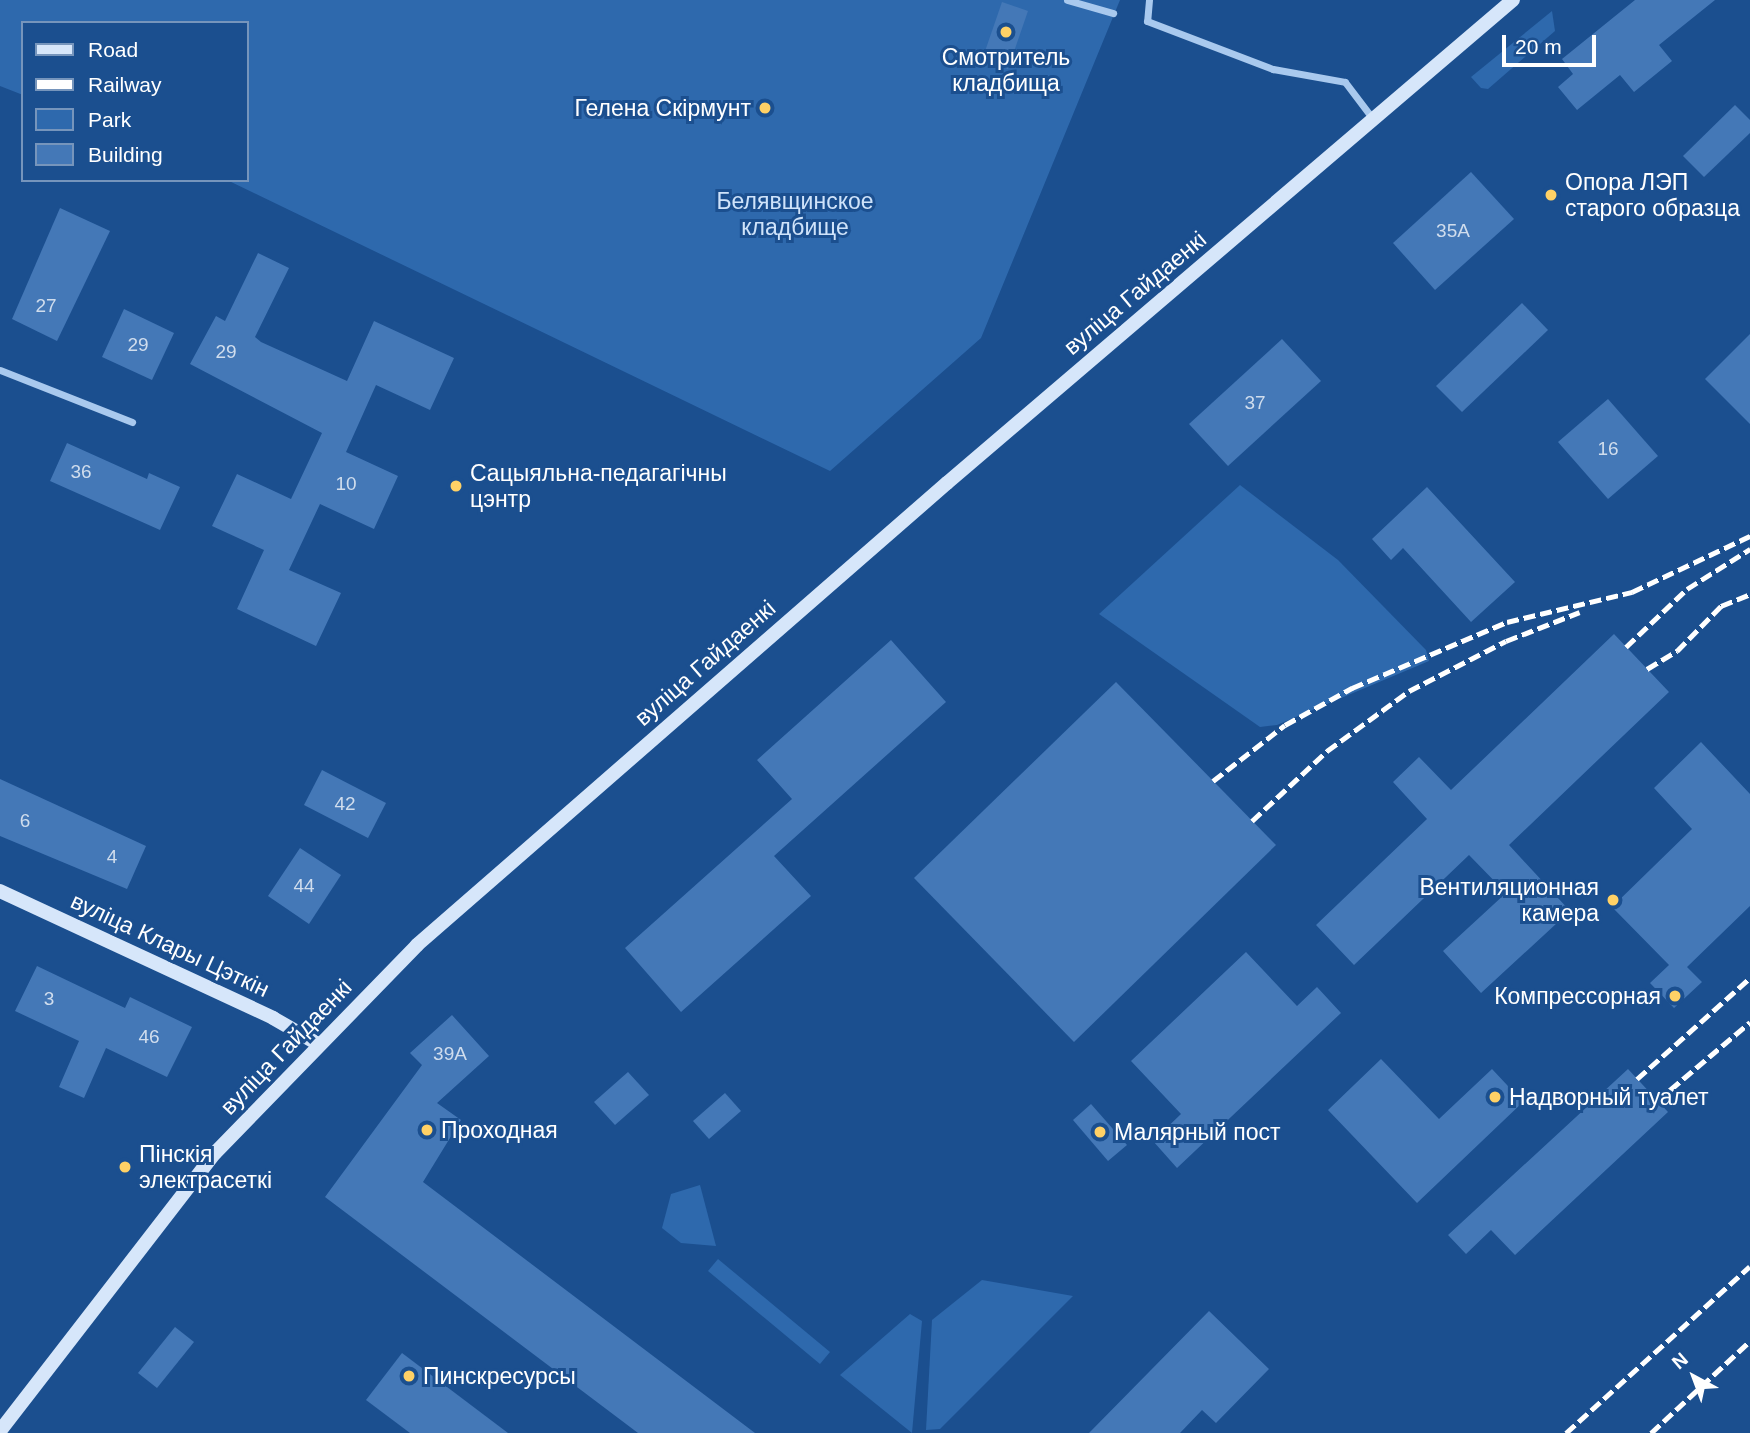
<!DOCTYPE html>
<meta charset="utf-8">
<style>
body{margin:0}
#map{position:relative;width:1750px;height:1433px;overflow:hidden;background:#1b4f8f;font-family:Helvetica,sans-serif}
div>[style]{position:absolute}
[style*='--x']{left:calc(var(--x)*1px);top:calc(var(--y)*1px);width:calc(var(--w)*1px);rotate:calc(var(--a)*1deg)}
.green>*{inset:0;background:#2e69ad}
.building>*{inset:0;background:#4478b7}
.street>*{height:7px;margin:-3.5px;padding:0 3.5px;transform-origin:3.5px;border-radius:3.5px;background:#a9c9ee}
.secondary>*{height:14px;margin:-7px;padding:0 7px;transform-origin:7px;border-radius:7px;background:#d6e6fa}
.rail>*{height:5px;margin-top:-2.5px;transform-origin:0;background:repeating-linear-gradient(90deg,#fff 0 12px,transparent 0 17px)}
.dots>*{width:19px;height:19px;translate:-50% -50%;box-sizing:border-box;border:4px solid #1b4f8f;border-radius:50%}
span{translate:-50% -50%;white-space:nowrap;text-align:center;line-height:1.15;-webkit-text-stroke:6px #1b4f8f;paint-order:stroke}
.number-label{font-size:19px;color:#d0dded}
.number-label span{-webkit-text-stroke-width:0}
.poi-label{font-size:23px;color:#fff}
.right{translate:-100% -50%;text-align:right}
.left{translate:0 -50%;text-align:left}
.park-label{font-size:23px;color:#cfe3fa}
.street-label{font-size:23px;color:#fff}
.legend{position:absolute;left:21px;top:21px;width:228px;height:161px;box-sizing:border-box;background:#1b4f8f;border:2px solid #7695bc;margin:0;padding:9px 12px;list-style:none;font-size:21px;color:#fff}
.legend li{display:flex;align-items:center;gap:14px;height:35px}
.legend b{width:35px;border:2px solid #7695bc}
.north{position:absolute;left:1659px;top:1342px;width:70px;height:70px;-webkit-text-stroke:5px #1b4f8f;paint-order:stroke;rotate:319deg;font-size:19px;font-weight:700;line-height:28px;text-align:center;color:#fff}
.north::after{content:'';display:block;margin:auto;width:24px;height:32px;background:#fff;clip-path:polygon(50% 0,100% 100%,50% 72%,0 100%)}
.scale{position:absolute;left:1502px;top:35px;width:94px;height:32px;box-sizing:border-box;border:4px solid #fff;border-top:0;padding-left:9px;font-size:21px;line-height:24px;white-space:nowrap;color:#fff;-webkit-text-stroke:5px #1b4f8f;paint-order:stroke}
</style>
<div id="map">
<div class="green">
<i style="clip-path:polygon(0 0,1120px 0,981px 338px,830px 471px,227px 180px,247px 180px,247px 23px,23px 23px,23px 95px,0 86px)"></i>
<i style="clip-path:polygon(1552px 11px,1555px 31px,1488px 89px,1481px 88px,1471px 77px)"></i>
<i style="clip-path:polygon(1240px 485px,1338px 560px,1426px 650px,1429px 661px,1277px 725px,1260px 727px,1099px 614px)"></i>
<i style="clip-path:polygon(700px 1185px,716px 1246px,681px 1243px,662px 1228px,671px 1194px)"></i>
<i style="clip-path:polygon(718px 1259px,830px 1352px,820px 1364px,708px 1271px)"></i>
<i style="clip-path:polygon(982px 1280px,1073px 1296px,940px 1429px,926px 1430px,932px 1320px)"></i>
<i style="clip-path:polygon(910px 1314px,922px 1321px,912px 1433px,840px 1375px)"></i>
</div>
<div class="building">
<i style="clip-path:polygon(1635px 0,1715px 0,1659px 45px,1672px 61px,1634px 92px,1620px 75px,1577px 110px,1558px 87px,1573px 74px,1562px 59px)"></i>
<i style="clip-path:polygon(1002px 2px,1028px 11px,1008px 69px,982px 60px)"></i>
<i style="clip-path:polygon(1735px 105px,1750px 120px,1750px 133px,1704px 177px,1683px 156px)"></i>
<i style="clip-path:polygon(1471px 172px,1514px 219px,1435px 290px,1393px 243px)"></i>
<i style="clip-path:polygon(60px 208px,110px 231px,57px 341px,12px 319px)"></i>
<i style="clip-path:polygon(258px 253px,289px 268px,255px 337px,261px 342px,347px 381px,374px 321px,454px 358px,430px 410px,376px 385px,346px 452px,398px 476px,374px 529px,320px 504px,289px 570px,341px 593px,316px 646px,237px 609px,264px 550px,212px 526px,237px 474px,291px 499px,322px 433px,190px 364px,216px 316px,225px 321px)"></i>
<i style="clip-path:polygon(1522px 303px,1548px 330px,1462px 412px,1436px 386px)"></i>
<i style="clip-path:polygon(124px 309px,174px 333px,152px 380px,102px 357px)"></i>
<i style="clip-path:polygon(1750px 334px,1750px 424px,1705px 379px)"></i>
<i style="clip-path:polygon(1282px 339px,1321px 381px,1228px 466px,1189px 424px)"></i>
<i style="clip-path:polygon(1608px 399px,1658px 456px,1608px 499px,1558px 442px)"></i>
<i style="clip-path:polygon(67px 443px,147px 479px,149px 473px,180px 487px,160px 530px,50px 481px)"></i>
<i style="clip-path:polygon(1427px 487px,1515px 582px,1471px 622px,1403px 548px,1391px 560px,1372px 539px)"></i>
<i style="clip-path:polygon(1614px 634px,1669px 692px,1509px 845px,1570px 911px,1481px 993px,1443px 951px,1506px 893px,1469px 855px,1354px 965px,1316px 925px,1427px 819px,1393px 782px,1419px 757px,1451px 790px)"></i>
<i style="clip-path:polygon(891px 640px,946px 702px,774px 856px,811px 896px,681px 1012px,625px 948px,792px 799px,757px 760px)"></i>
<i style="clip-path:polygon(1116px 682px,1276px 845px,1074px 1042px,914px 878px)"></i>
<i style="clip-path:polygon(1701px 742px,1750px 794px,1750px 906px,1687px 967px,1702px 982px,1674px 1008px,1650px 983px,1669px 965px,1612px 907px,1692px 829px,1654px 788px)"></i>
<i style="clip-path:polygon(322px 770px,386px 803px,368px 838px,304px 805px)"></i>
<i style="clip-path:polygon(0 779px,146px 846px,127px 889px,0 836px)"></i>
<i style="clip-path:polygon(300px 848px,341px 875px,309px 924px,268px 896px)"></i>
<i style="clip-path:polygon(1246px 952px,1297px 1006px,1317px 987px,1341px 1013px,1177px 1168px,1153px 1141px,1181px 1114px,1131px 1061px)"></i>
<i style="clip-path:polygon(37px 966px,125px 1008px,130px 997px,192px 1027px,167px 1077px,106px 1048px,84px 1098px,59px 1087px,79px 1041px,15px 1011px)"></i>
<i style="clip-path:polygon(452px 1015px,489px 1056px,437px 1103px,461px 1120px,423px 1182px,755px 1433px,638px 1433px,325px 1197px,422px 1065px,410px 1053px)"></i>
<i style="clip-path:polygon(1381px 1059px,1439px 1119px,1492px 1069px,1523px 1102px,1417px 1203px,1328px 1110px)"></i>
<i style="clip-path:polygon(1628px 1069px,1668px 1112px,1515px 1255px,1491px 1230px,1466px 1254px,1448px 1235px)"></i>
<i style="clip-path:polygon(628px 1072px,649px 1095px,615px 1125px,594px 1102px)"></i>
<i style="clip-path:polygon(725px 1093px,741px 1111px,709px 1139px,693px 1121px)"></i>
<i style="clip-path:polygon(1091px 1104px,1127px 1145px,1108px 1161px,1073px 1120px)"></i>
<i style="clip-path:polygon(1209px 1311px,1269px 1369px,1216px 1423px,1202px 1410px,1180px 1433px,1089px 1433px)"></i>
<i style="clip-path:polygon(175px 1327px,194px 1342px,157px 1388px,138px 1373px)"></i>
<i style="clip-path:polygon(402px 1353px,508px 1433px,410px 1433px,366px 1400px)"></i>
</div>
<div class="street">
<i style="--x:1067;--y:0;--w:48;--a:15.8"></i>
<i style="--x:1149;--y:0;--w:21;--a:95"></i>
<i style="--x:1147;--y:21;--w:135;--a:20.9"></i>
<i style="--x:1273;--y:69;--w:73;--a:10.2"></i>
<i style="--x:1345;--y:82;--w:46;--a:52.9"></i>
<i style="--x:0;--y:370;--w:142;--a:21.5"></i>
</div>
<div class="secondary">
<i style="--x:0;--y:891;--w:301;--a:24.9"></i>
<i style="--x:273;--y:1018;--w:52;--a:30"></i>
<i style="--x:0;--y:1431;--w:351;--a:-52.3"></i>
<i style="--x:215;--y:1153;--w:290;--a:-45.8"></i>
<i style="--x:417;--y:945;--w:703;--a:-41.08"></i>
<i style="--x:947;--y:483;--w:744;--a:-40.48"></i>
</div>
<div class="rail">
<i style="--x:1626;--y:647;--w:84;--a:-43.6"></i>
<i style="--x:1687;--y:589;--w:75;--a:-32.4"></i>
<i style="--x:1647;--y:669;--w:35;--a:-31"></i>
<i style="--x:1677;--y:651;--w:63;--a:-45.6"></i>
<i style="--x:1721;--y:606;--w:31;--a:-22"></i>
<i style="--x:1213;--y:781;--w:91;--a:-37.9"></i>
<i style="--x:1285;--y:725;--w:77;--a:-28.9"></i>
<i style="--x:1352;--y:688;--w:168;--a:-23.1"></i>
<i style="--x:1507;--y:622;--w:129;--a:-13.5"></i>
<i style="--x:1632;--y:592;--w:131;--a:-25.4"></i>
<i style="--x:1252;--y:821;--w:103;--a:-43"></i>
<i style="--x:1327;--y:751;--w:102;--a:-36.2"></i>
<i style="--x:1409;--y:691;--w:109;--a:-27.3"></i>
<i style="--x:1506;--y:641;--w:79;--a:-21.4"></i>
<i style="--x:1637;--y:1079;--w:152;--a:-41.8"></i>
<i style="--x:1657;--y:1101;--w:122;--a:-40.3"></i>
<i style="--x:1566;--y:1433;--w:248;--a:-42.2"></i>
<i style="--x:1651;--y:1433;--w:135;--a:-42.9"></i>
</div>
<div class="dots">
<i style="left:1006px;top:32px;background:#ffd166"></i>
<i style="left:765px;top:108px;background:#ffd166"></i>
<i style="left:1551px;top:195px;background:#ffd166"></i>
<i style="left:456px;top:486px;background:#ffd166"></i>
<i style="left:1613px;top:900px;background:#ffd166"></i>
<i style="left:1675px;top:996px;background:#ffd166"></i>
<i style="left:1495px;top:1097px;background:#ffd166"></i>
<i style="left:427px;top:1130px;background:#ffd166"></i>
<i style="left:1100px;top:1132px;background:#ffd166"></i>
<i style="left:125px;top:1167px;background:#ffd166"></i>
<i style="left:409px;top:1376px;background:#ffd166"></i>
</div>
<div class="number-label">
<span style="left:1453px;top:231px">35А</span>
<span style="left:46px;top:306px">27</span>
<span style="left:138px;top:345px">29</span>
<span style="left:226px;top:352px">29</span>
<span style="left:1255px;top:403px">37</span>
<span style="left:1608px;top:449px">16</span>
<span style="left:81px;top:472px">36</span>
<span style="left:346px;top:484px">10</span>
<span style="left:345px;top:804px">42</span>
<span style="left:25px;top:821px">6</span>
<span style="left:112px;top:857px">4</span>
<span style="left:304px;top:886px">44</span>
<span style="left:49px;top:999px">3</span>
<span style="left:149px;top:1037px">46</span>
<span style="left:450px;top:1054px">39А</span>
</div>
<div class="poi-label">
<span style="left:1006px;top:70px">Смотритель<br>кладбища</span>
<span class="right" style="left:751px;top:108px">Гелена Скірмунт</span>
<span class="left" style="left:1565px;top:195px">Опора ЛЭП<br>старого образца</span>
<span class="left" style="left:470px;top:486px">Сацыяльна-педагагічны<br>цэнтр</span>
<span class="right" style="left:1599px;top:900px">Вентиляционная<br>камера</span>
<span class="right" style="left:1661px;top:996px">Компрессорная</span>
<span class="left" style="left:1509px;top:1097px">Надворный туалет</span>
<span class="left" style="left:441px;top:1130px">Проходная</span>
<span class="left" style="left:1114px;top:1132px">Малярный пост</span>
<span class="left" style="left:139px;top:1167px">Пінскія<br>электрасеткі</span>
<span class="left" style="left:423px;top:1376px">Пинскресурсы</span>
</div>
<div class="park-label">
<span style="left:795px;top:214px">Белявщинское<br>кладбище</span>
</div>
<div class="street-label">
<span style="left:1135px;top:293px;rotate:-40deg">вуліца Гайдаенкі</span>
<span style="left:705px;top:663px;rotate:-41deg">вуліца Гайдаенкі</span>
<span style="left:170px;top:945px;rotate:25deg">вуліца Клары Цэткін</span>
<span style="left:286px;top:1047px;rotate:-46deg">вуліца Гайдаенкі</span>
</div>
<ul class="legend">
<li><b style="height:9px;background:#d6e6fa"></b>Road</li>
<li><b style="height:9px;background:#fff"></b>Railway</li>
<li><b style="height:19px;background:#2e69ad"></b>Park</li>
<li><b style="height:19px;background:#4478b7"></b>Building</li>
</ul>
<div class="north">N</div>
<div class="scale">20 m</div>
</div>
